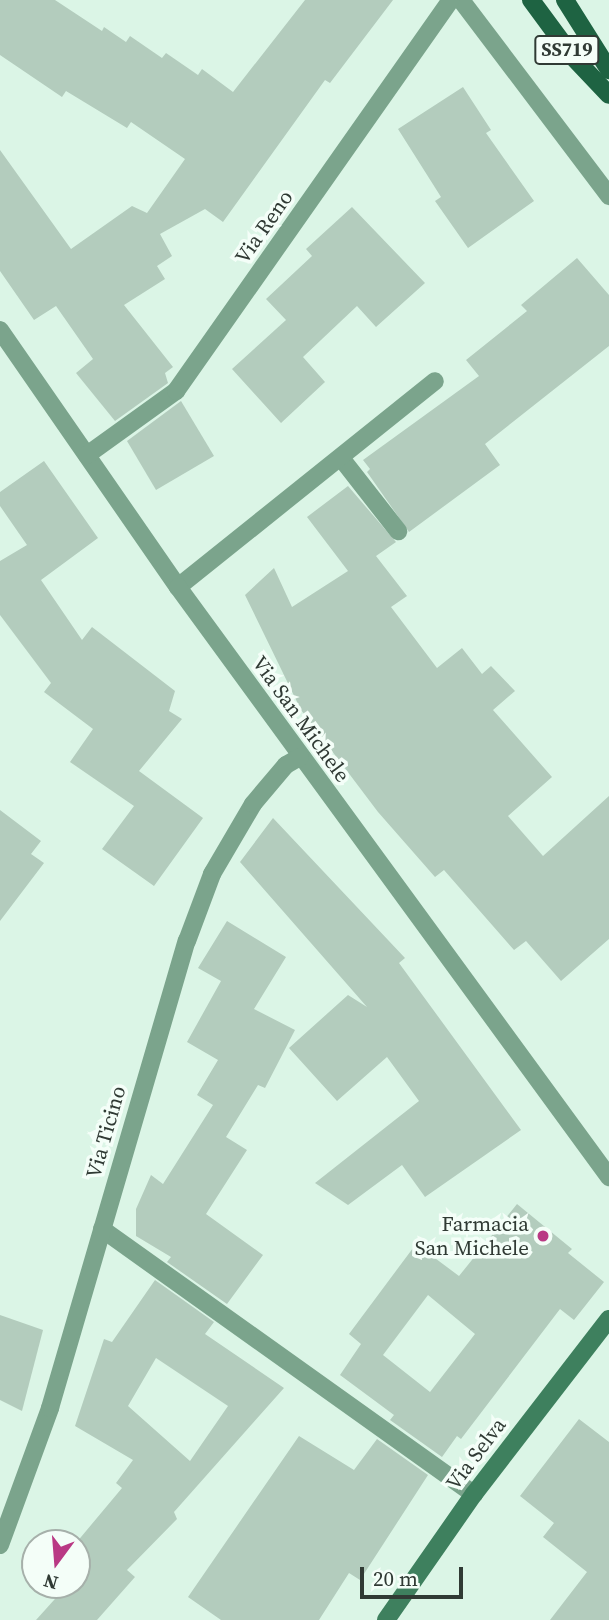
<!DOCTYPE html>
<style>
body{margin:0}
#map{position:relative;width:609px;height:1620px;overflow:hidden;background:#dbf5e6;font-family:"Source Serif 4",serif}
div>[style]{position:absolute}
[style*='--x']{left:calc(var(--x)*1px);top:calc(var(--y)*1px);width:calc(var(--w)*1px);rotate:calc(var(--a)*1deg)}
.building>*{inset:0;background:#b3ccbd}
.lane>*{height:18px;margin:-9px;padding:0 9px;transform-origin:9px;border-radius:9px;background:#7ba48c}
.street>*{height:18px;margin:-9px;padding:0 9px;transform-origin:9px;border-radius:9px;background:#7ba48c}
.secondary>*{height:18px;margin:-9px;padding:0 9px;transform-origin:9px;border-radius:9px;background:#3e805e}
.primary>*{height:18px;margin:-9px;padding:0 9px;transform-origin:9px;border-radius:9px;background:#1e6342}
.dots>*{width:19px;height:19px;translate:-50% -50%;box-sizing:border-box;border:4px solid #f4fef8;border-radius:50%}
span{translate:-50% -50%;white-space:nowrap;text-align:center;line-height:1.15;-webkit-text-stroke:7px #f4fef8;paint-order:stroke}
.shield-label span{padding:2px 5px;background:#f4fef8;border:2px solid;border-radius:5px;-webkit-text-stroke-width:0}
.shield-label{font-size:19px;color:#303a34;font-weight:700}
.street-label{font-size:21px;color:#303a34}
.poi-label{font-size:21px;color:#303a34}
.right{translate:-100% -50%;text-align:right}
.north{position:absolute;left:21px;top:1529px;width:70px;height:70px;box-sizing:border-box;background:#f4fef8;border:2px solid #a6b0aa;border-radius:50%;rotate:196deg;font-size:19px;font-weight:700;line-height:28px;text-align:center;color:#303a34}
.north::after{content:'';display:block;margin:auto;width:24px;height:32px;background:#b93984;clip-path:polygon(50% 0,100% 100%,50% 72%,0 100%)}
.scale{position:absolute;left:360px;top:1567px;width:103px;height:32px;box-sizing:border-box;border:4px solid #303a34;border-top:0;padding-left:9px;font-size:21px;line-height:24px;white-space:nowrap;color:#303a34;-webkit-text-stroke:5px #f4fef8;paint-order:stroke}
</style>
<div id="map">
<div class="building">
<i style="clip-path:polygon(0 0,55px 0,102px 31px,104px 27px,126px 42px,130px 36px,162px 58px,166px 53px,198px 75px,202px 69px,233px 92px,305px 0,393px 0,330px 83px,325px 80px,223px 222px,205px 209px,160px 234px,172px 256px,157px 266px,165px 279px,124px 305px,173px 367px,165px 373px,168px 383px,115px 421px,76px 373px,93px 359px,56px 306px,34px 320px,0 271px,0 150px,71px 249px,132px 206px,147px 213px,185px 159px,131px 122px,127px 128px,66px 91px,62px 97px,0 55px)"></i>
<i style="clip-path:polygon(463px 87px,491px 130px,486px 133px,534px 201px,468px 248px,435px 201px,441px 197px,398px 129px)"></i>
<i style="clip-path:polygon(352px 207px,425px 283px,376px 327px,357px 306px,303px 357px,325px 382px,281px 423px,232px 369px,286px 320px,266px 299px,312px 256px,306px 249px)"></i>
<i style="clip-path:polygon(577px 258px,609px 295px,609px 346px,485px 444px,500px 465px,409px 532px,367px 472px,370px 469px,363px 460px,479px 376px,466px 360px,527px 311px,521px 305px)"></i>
<i style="clip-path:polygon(181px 401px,214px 456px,156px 490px,127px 441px)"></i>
<i style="clip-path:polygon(44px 461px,98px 538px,41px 580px,82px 640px,92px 627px,175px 691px,169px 711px,182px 719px,139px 771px,203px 818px,154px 886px,102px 849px,134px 806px,70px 762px,93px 729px,44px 692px,51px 683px,0 615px,0 561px,27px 545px,0 506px,0 492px)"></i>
<i style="clip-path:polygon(348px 486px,396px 542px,376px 556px,407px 596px,391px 607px,437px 668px,462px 648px,482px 674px,491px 666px,515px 691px,493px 710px,552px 777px,508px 816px,543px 856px,609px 796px,609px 939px,561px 981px,526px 941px,514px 950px,444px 870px,435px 877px,378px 812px,301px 710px,245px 595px,274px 568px,292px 607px,348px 571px,307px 517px)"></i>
<i style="clip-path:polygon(0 810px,41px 841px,31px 854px,44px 863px,0 921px)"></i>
<i style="clip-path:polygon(273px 818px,405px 958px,399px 963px,521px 1130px,425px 1197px,402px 1165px,348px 1205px,315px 1183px,419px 1101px,387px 1057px,337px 1101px,289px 1048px,348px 995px,367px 1007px,240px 862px)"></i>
<i style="clip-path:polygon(227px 921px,286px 957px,254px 1009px,295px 1030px,265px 1088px,258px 1085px,226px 1137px,247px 1150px,206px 1214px,263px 1255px,227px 1304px,167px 1262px,171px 1257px,136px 1236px,136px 1209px,151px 1175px,163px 1184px,213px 1105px,197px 1095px,218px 1060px,187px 1042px,221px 981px,198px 968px)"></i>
<i style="clip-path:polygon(evenodd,517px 1204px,572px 1249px,568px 1253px,604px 1282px,574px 1320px,560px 1309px,461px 1439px,457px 1436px,442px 1457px,390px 1420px,394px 1415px,340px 1375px,361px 1344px,349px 1334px,416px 1244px,459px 1276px,517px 1204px,428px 1295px,475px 1334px,430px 1392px,383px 1355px,428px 1295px)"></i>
<i style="clip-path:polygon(evenodd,155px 1280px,214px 1322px,205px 1334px,284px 1388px,174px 1512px,177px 1519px,127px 1570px,135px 1577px,97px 1620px,36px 1620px,63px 1590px,57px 1585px,77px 1585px,76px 1543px,122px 1488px,116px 1483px,133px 1460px,75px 1426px,104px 1339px,112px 1342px,155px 1280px,156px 1358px,228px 1406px,190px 1461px,128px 1406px,156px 1358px)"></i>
<i style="clip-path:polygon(0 1315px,43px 1330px,22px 1411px,0 1400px)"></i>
<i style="clip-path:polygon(579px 1419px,609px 1442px,609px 1620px,550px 1620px,587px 1572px,543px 1537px,554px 1523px,520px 1496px)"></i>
<i style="clip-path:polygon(299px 1436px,354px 1470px,377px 1439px,428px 1475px,360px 1580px,349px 1573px,319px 1620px,221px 1620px,188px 1597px)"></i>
</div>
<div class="lane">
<i style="--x:341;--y:458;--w:93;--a:52"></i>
<i style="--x:178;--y:587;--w:329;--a:-38.7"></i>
</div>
<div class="street">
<i style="--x:461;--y:0;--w:246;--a:52.9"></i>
<i style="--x:0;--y:330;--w:313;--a:55.3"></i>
<i style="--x:178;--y:587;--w:731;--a:53.85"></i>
<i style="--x:87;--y:455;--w:110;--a:-35.7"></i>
<i style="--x:176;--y:391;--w:478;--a:-54.9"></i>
<i style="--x:102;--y:1229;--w:457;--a:35.5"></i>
<i style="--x:0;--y:1545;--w:146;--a:-69.9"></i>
<i style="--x:50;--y:1408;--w:487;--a:-73.7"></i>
<i style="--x:187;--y:941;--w:72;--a:-69.5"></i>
<i style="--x:212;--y:874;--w:81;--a:-59.6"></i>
<i style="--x:253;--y:804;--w:51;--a:-49.8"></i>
<i style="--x:286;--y:765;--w:16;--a:-30"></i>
</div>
<div class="secondary">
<i style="--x:386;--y:1620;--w:154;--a:-55.1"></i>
<i style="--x:474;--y:1494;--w:221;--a:-52.4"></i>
</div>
<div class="primary">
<i style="--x:531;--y:0;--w:71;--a:53.6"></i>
<i style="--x:573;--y:57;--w:52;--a:46.5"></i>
<i style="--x:565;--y:0;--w:83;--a:57.8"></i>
</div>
<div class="dots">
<i style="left:543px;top:1236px;background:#b93984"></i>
</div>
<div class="shield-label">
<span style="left:567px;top:50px">SS719</span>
</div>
<div class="street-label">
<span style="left:264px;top:227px;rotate:-55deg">Via Reno</span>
<span style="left:301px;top:719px;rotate:54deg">Via San Michele</span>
<span style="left:106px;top:1132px;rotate:-74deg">Via Ticino</span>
<span style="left:476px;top:1454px;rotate:-53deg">Via Selva</span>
</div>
<div class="poi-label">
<span class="right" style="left:529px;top:1236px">Farmacia<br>San Michele</span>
</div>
<div class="north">N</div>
<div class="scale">20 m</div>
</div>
